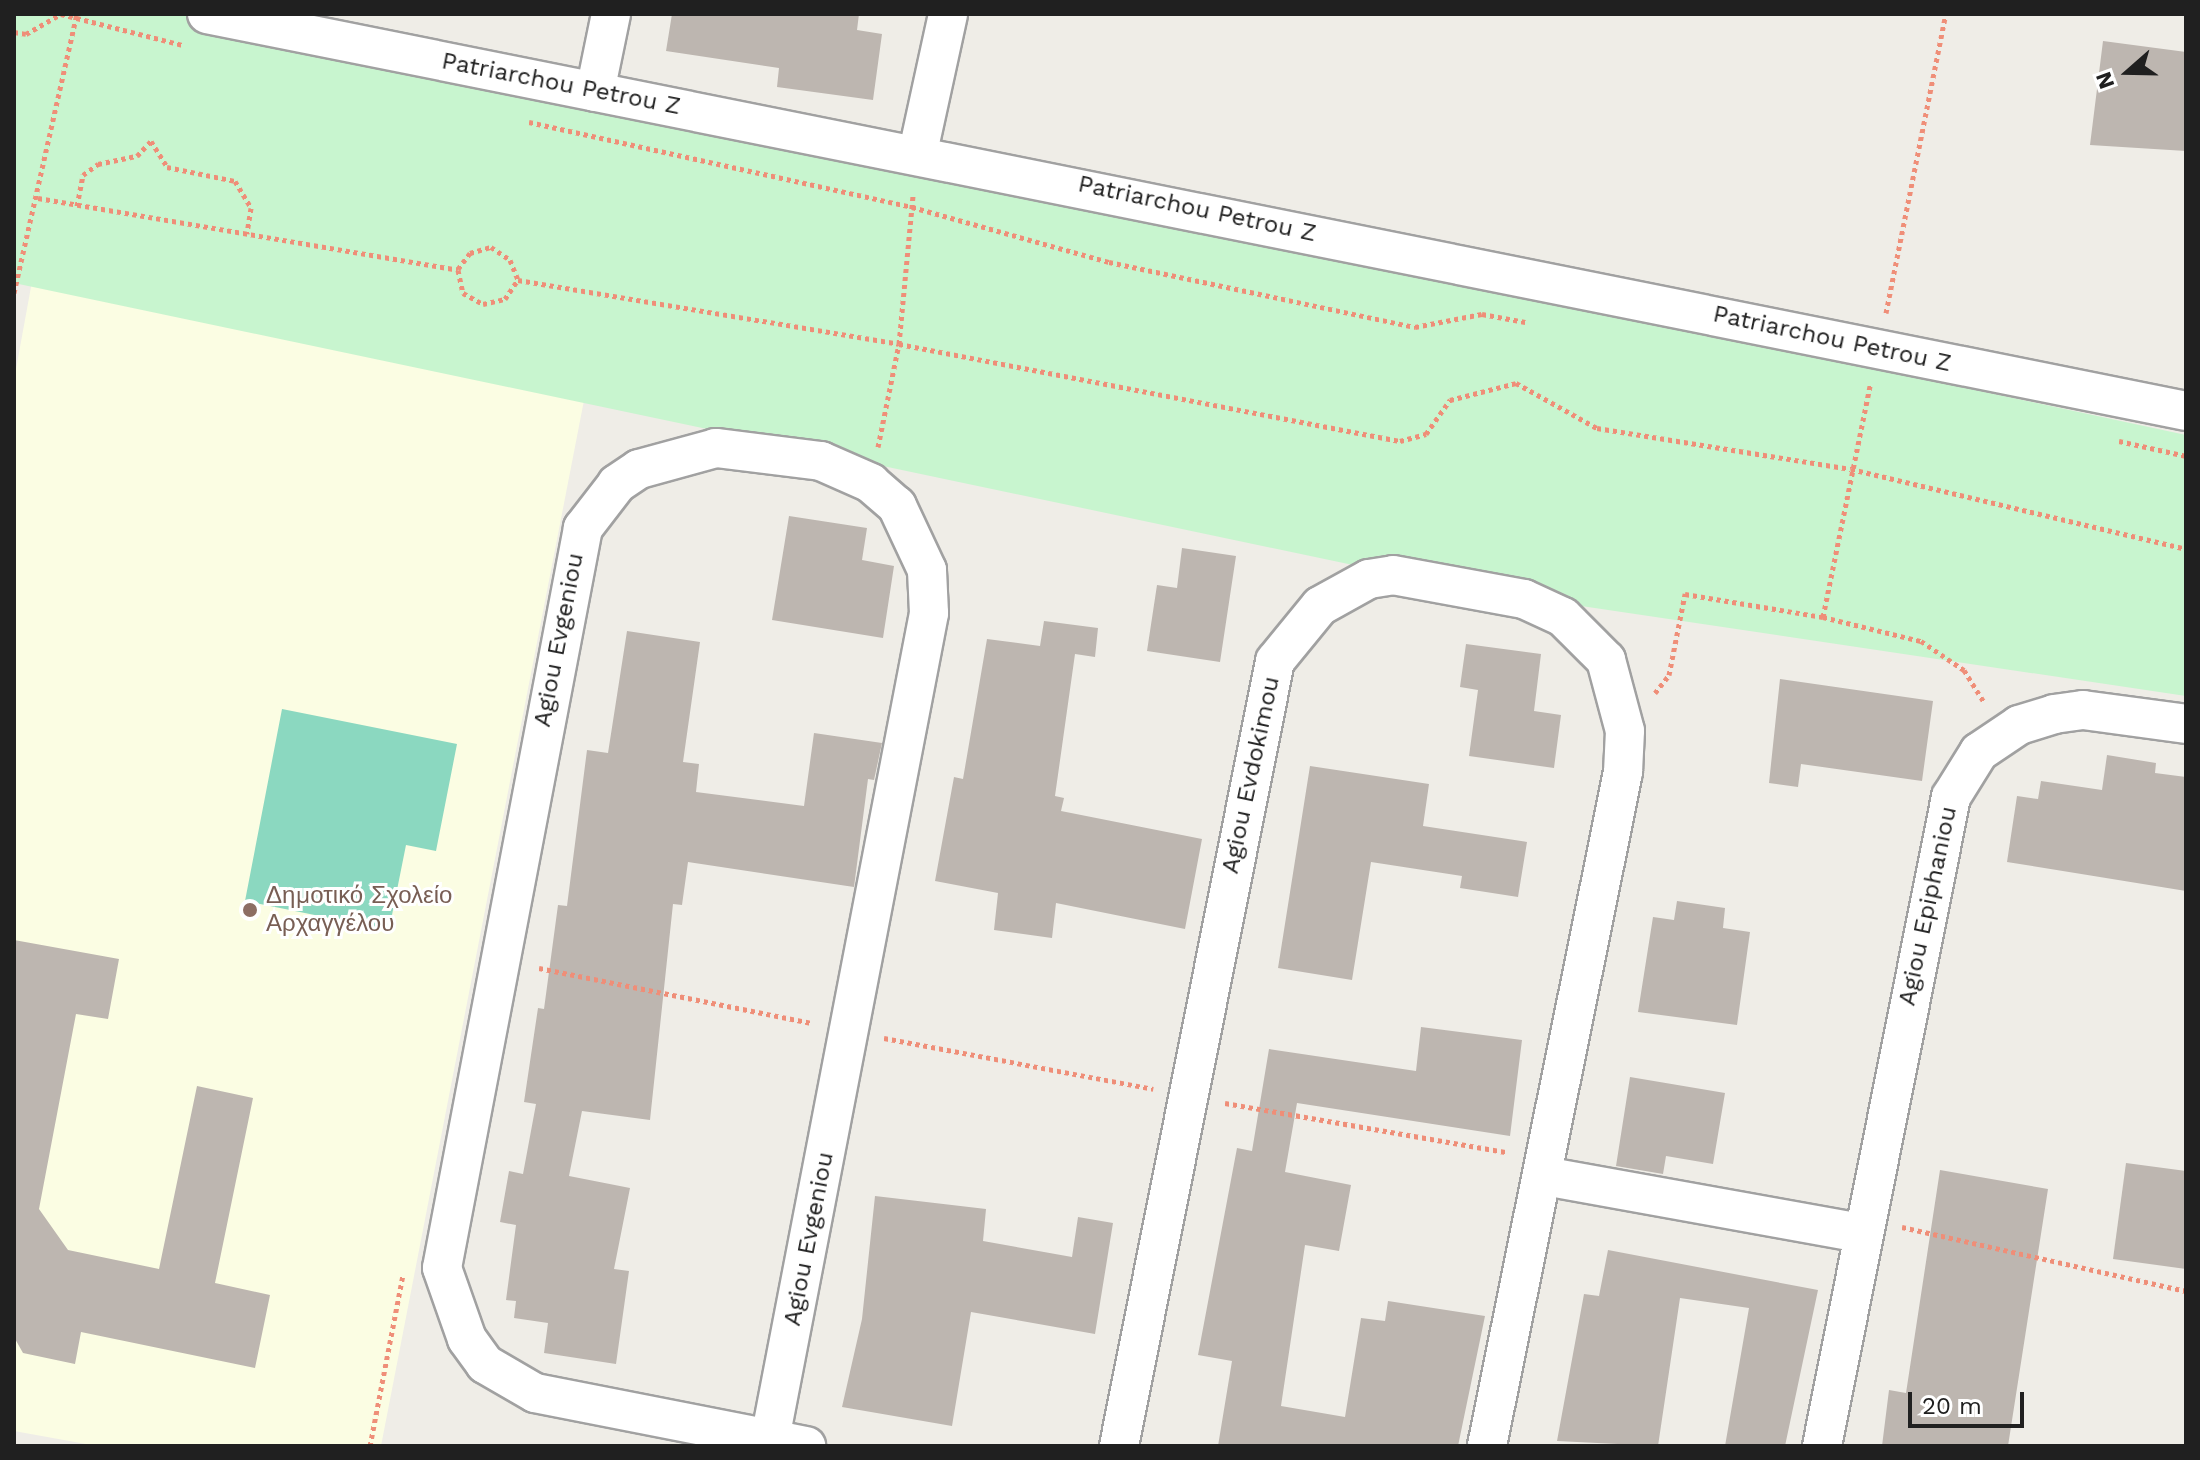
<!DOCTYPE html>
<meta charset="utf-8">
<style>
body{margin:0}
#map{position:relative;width:2200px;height:1460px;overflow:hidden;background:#efede7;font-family:"Work Sans",sans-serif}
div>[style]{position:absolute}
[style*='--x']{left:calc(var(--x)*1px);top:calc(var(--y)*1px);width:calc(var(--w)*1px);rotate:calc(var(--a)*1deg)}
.education>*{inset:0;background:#fbfde3}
.park>*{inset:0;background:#c8f5cf}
.pitch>*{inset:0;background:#8bd8c0}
.building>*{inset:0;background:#bdb6b0}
.path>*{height:5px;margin-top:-2.5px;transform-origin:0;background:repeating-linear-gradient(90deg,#ef8e78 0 4px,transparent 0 8px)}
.roads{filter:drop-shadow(2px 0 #a1a1a1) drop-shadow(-2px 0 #a1a1a1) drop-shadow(0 2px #a1a1a1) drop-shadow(0 -2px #a1a1a1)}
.minor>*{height:38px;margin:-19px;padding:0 19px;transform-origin:19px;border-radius:19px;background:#fff}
.dots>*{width:22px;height:22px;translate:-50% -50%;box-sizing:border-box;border:4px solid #fff;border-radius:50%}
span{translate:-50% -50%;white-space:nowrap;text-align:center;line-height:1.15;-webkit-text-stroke:6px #fff;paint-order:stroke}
.street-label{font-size:24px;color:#202020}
.education-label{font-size:24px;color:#785e54}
.left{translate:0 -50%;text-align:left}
.frame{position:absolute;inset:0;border:16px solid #202020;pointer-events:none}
.north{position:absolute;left:2088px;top:32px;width:80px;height:80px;-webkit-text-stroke:6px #fff;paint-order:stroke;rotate:250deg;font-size:22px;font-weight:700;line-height:32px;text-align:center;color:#202020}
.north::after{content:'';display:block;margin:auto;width:28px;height:36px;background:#202020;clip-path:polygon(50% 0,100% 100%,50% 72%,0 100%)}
.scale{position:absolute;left:1908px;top:1392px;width:116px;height:36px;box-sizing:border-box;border:4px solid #202020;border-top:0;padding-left:10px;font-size:24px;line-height:28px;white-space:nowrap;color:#202020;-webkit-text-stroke:6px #fff;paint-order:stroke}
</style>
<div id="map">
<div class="education">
<i style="clip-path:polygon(33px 276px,586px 390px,381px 1446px,97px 1446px,14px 1431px,14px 380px)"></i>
</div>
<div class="park">
<i style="clip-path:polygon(14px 14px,217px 14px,2186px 435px,2186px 696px,1467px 589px,14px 283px)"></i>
</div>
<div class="pitch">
<i style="clip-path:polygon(282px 709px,457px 744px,436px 851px,406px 845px,389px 930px,245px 901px)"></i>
</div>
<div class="building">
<i style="clip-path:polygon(672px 14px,859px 14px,857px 30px,882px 34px,873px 100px,777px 87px,779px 68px,666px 51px)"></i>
<i style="clip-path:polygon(2103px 41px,2186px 52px,2186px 151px,2090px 145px)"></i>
<i style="clip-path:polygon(789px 516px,867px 528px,862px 560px,894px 566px,883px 638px,772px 620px)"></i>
<i style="clip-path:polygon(1182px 548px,1236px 556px,1220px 662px,1147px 651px,1157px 585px,1177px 588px)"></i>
<i style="clip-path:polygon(1044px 621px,1098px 628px,1095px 657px,1075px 654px,1055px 796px,1064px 798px,1061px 811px,1202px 839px,1185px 929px,1056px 903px,1052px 938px,994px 930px,998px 893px,935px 881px,954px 777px,963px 779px,987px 639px,1040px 646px)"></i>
<i style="clip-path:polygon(627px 631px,700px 642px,683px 762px,699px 764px,696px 792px,804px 806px,814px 733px,882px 743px,874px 780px,868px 779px,854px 887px,688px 862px,682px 905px,673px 904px,650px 1120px,582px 1111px,569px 1176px,630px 1188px,614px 1269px,629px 1271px,616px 1364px,544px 1353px,548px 1323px,514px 1318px,516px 1301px,506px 1300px,516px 1225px,500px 1222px,509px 1171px,523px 1174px,536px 1104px,524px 1102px,538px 1008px,544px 1009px,558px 905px,567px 906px,587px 750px,608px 753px)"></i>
<i style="clip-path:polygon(1466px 644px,1541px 654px,1534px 711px,1561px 715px,1554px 768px,1469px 756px,1478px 690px,1460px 687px)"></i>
<i style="clip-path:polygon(1780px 679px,1933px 701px,1922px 781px,1801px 764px,1798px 787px,1769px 783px)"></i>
<i style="clip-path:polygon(2107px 755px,2156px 763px,2155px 773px,2186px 777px,2186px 891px,2007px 862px,2017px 796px,2038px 799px,2041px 781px,2102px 790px)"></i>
<i style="clip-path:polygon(1310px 766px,1429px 784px,1423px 826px,1527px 842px,1518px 897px,1460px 888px,1462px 876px,1371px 862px,1352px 980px,1278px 968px)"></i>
<i style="clip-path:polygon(1677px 901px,1725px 908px,1723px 928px,1750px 932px,1737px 1025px,1638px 1012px,1653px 917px,1674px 920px)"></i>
<i style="clip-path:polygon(14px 940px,119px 959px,108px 1019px,76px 1014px,39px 1209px,68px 1250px,159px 1269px,197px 1086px,253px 1098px,215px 1283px,270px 1295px,255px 1368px,81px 1332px,75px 1364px,23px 1353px,14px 1337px)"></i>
<i style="clip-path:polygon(1421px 1027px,1522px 1040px,1510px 1136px,1297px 1103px,1285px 1172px,1351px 1185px,1339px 1251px,1305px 1245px,1281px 1406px,1345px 1417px,1361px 1318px,1385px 1321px,1388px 1301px,1485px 1316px,1458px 1446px,1218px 1446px,1232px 1361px,1198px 1355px,1237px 1148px,1252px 1151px,1269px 1049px,1416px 1071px)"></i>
<i style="clip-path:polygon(1630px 1077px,1725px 1093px,1713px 1164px,1666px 1156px,1663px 1174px,1616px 1166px)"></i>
<i style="clip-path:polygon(2126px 1163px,2186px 1171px,2186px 1269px,2113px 1259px)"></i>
<i style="clip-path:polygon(1940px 1170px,2048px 1189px,2008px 1446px,1882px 1446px,1889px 1390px,1906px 1393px)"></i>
<i style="clip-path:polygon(875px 1196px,986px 1209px,983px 1241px,1072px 1257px,1078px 1217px,1113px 1223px,1095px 1334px,971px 1312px,952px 1426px,842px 1407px,862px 1319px)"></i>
<i style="clip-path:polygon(1608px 1250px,1818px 1290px,1785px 1446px,1725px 1446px,1749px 1308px,1680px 1298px,1658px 1446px,1557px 1441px,1584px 1294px,1599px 1296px)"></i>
</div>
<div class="path">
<i style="--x:14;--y:32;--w:12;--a:9"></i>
<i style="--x:26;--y:34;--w:40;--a:-29.7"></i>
<i style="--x:61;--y:14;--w:126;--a:14.3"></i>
<i style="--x:529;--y:122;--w:392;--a:12.5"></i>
<i style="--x:912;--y:207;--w:205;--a:15.6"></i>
<i style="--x:1109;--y:262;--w:313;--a:12"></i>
<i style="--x:1415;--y:327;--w:68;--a:-11"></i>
<i style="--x:1482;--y:314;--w:44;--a:10.5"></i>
<i style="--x:38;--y:198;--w:426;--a:9.7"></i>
<i style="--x:458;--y:270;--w:24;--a:78"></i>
<i style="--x:463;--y:293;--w:23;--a:29"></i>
<i style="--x:483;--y:304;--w:23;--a:-13"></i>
<i style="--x:505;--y:299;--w:23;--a:-56"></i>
<i style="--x:518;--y:280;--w:386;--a:9.5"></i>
<i style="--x:899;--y:344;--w:510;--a:10.96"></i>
<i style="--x:1400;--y:441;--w:27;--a:-15"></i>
<i style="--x:1426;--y:434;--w:42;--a:-54.8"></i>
<i style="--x:1450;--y:400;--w:68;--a:-14.4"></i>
<i style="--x:1516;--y:383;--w:93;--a:29.1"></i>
<i style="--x:1597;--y:428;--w:257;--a:9.2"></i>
<i style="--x:1851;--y:469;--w:344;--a:13.4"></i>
<i style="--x:77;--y:206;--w:32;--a:-79"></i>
<i style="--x:83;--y:175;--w:19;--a:-36"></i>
<i style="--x:98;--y:164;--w:40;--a:-12"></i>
<i style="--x:137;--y:156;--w:21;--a:-47"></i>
<i style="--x:151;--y:141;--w:31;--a:58"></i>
<i style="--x:167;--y:167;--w:69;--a:11.6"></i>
<i style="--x:235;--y:181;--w:31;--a:59"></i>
<i style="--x:251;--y:208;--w:26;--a:99"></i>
<i style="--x:458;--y:269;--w:20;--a:-53"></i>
<i style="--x:470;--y:253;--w:22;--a:-16"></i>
<i style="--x:491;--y:247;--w:23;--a:34"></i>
<i style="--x:510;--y:260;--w:22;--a:68"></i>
<i style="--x:14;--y:293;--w:286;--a:-77.3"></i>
<i style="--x:1886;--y:313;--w:305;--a:-78.7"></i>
<i style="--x:2119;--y:441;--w:69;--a:12.6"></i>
<i style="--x:878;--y:447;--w:105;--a:-78.5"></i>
<i style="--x:899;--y:344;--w:150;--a:-84.6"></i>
<i style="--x:1823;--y:617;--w:101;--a:13.8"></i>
<i style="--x:1921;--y:641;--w:52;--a:34"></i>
<i style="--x:1964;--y:670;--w:38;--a:58"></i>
<i style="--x:1655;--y:693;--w:23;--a:-52"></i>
<i style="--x:1669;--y:675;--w:83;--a:-78.8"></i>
<i style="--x:1685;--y:594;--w:140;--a:9.5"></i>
<i style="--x:1823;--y:617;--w:237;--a:-78.5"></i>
<i style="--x:539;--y:968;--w:278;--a:11.4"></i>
<i style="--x:884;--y:1038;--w:274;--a:10.7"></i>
<i style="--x:1225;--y:1103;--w:286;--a:9.9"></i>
<i style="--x:1902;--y:1227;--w:291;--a:12.7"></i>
<i style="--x:370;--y:1446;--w:174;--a:-79.1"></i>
</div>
<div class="roads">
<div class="minor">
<i style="--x:207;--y:14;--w:2018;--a:11.34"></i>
<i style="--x:595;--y:92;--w:80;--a:-78.4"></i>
<i style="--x:918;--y:152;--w:141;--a:-77.7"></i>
<i style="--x:1544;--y:1176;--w:321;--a:10.2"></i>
<i style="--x:770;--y:1439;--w:841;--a:-79.1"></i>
<i style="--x:929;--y:613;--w:43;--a:-92.7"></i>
<i style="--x:927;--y:570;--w:71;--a:-115.1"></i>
<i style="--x:897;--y:506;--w:35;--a:-139"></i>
<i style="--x:871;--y:483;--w:55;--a:-156.3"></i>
<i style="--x:821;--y:461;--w:106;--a:-172.9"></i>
<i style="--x:716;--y:448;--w:80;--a:164.7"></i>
<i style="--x:639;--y:469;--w:27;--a:146"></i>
<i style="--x:617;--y:484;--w:56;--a:127.7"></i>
<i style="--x:583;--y:528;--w:753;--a:100.79"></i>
<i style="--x:442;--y:1268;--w:75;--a:70.6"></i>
<i style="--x:467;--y:1339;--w:31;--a:54"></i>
<i style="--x:485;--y:1364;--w:58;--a:30.1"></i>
<i style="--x:535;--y:1393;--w:239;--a:11.1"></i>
<i style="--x:770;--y:1439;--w:37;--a:11"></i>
<i style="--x:1119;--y:1446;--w:800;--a:-78.76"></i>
<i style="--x:1275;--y:661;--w:71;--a:-50.7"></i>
<i style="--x:1320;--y:606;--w:56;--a:-28.9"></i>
<i style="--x:1369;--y:579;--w:24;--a:-9"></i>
<i style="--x:1393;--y:575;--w:133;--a:10.4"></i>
<i style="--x:1524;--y:599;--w:43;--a:24.8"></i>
<i style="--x:1563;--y:617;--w:61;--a:45"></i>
<i style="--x:1606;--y:660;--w:73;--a:75"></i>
<i style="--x:1625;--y:731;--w:41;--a:92.8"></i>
<i style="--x:1623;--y:772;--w:688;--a:101.41"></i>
<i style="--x:1822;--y:1446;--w:662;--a:-78.76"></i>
<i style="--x:1951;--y:797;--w:53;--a:-58.1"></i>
<i style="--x:1979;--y:752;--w:48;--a:-34"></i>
<i style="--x:2019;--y:725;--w:37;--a:-17"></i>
<i style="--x:2054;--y:714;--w:29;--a:-8"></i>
<i style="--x:2083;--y:710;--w:104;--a:7.7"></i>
</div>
</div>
<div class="dots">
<i style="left:250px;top:910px;background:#8d6e63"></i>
</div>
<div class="street-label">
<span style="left:561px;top:84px;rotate:11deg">Patriarchou Petrou Z</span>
<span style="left:1197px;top:209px;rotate:12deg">Patriarchou Petrou Z</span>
<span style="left:1832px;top:339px;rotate:12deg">Patriarchou Petrou Z</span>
<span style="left:559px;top:640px;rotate:-79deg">Agiou Evgeniou</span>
<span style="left:1251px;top:775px;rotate:-78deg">Agiou Evdokimou</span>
<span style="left:1928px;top:906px;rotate:-78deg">Agiou Epiphaniou</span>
<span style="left:809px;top:1239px;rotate:-79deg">Agiou Evgeniou</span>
</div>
<div class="education-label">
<span class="left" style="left:266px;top:910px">Δημοτικό Σχολείο<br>Αρχαγγέλου</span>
</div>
<div class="frame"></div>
<div class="north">N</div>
<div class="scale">20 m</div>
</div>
